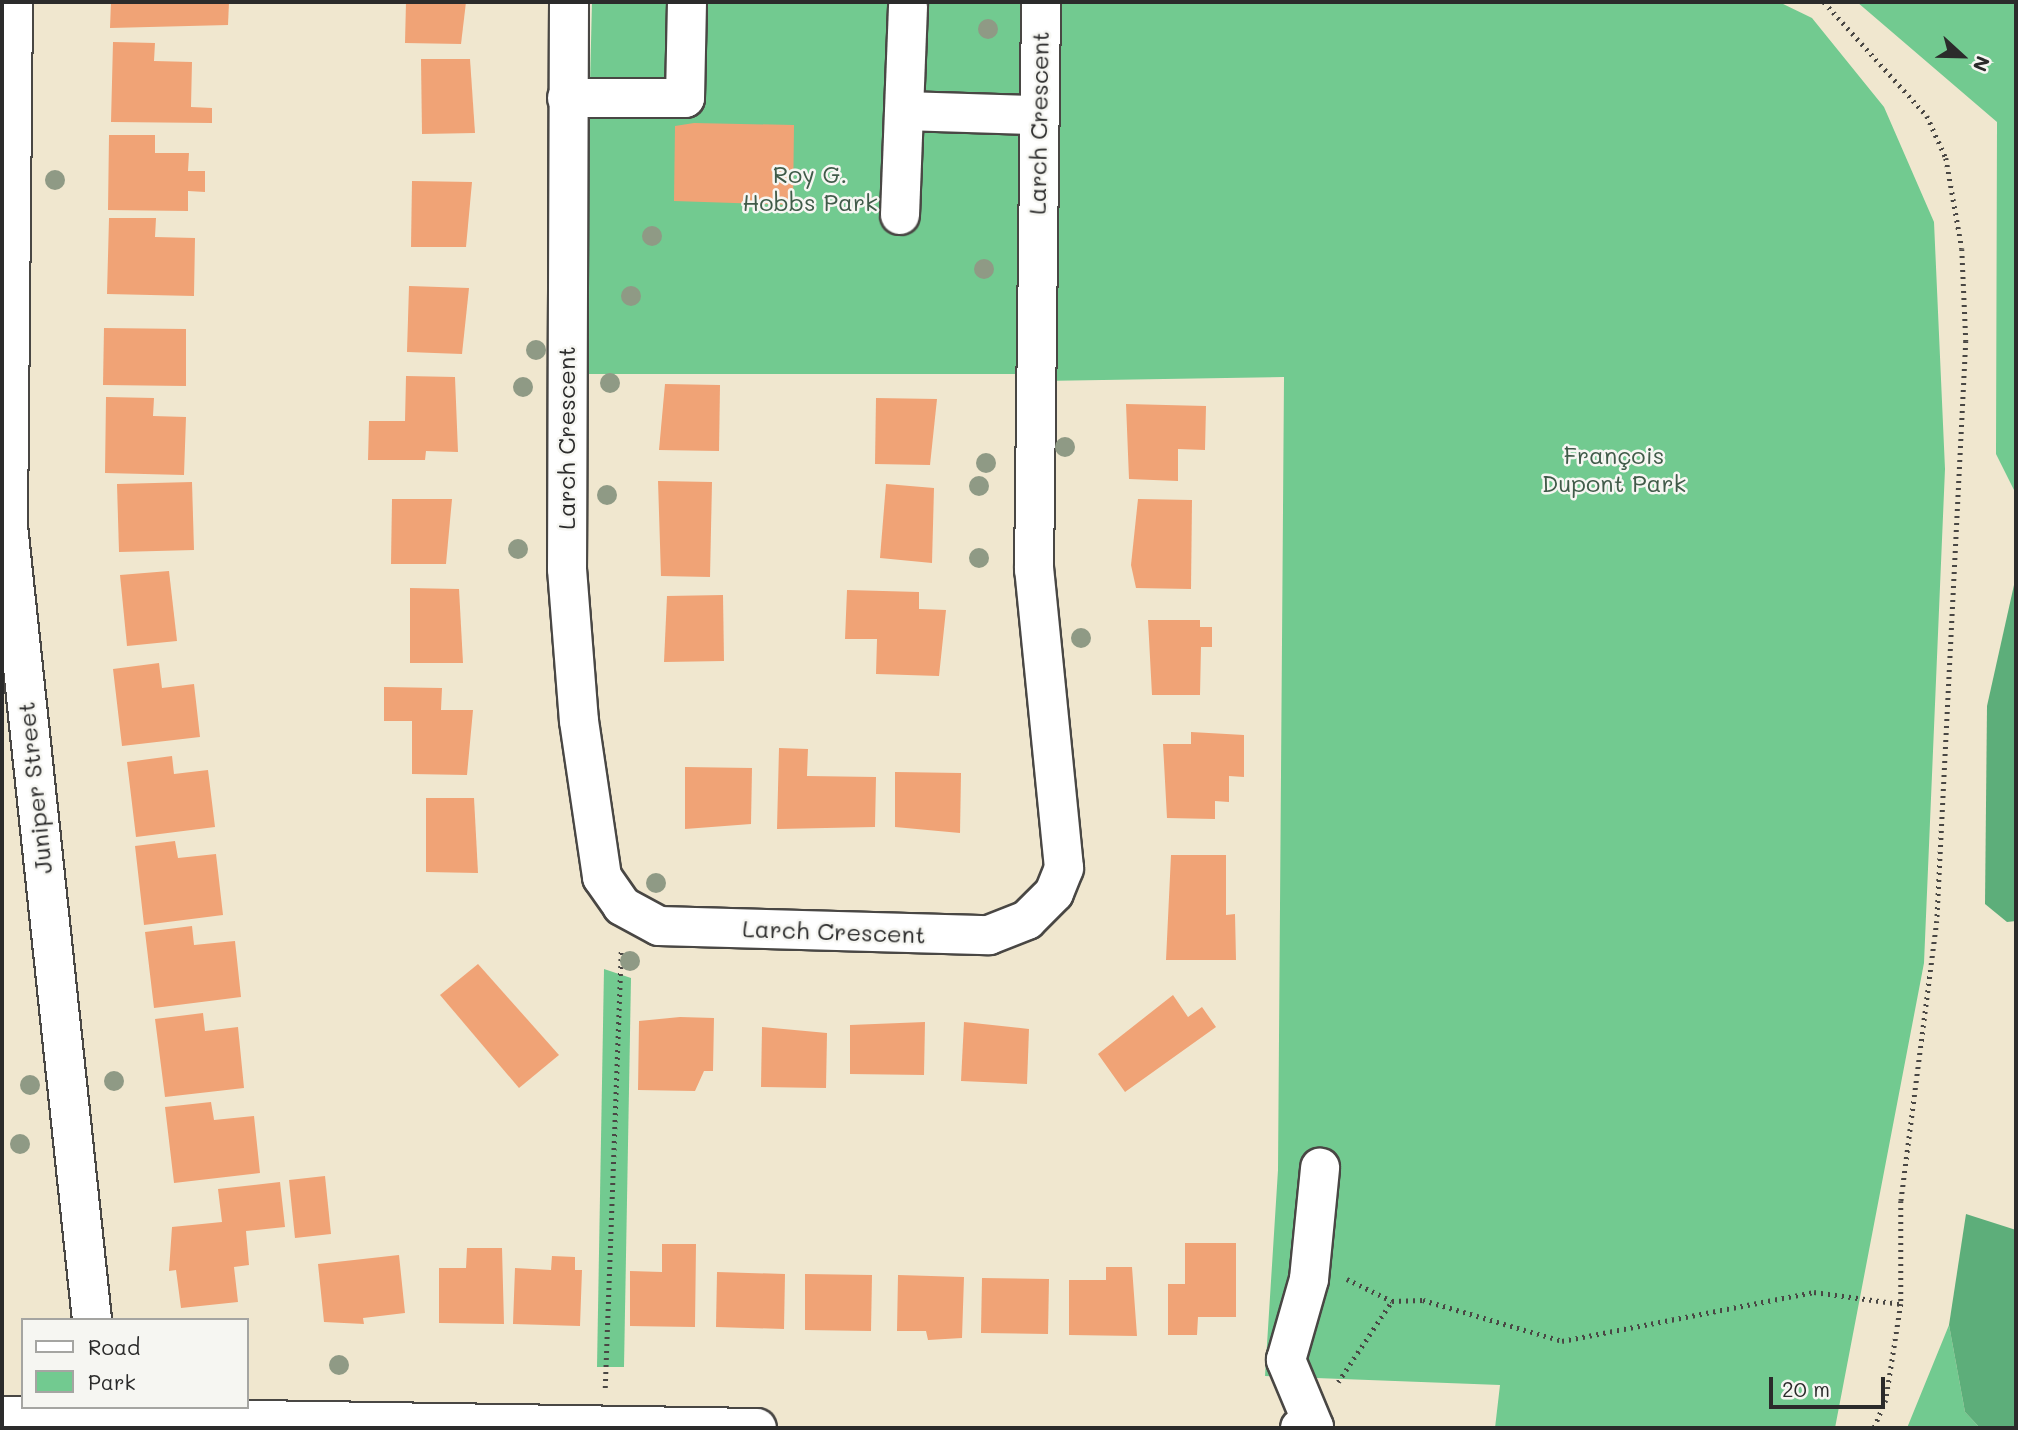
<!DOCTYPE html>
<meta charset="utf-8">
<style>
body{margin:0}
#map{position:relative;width:2018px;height:1430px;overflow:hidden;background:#f0e7cf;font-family:Mali,sans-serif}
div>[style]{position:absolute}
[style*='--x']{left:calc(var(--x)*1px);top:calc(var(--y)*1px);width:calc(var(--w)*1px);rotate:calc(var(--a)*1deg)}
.green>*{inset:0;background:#72ca90}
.forest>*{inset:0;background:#5dae7a}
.building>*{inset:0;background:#f0a376}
.path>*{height:4.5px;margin-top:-2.25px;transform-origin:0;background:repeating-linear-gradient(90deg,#494744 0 2px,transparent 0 7px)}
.roads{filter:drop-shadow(2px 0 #494744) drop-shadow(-2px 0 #494744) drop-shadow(0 2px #494744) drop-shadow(0 -2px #494744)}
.minor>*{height:38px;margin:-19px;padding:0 19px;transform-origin:19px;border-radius:19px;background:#fff}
.trees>*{width:20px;height:20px;margin:-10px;border-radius:50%;background:#8f9a85}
span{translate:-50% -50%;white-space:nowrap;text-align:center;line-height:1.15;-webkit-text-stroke:5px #f6f6f2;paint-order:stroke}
.street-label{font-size:24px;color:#2b2b2b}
.park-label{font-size:24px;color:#405b49}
.frame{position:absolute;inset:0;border:4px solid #2b2b2b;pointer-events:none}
.legend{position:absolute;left:21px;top:1318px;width:228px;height:91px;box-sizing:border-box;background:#f6f6f2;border:2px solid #a5a5a2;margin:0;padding:9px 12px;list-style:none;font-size:21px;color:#2b2b2b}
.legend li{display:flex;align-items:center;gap:14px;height:35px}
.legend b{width:35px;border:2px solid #a5a5a2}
.north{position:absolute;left:1927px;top:21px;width:70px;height:70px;-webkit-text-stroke:5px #f6f6f2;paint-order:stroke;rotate:112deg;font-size:19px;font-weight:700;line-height:28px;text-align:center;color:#2b2b2b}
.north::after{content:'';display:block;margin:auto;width:24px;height:32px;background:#2b2b2b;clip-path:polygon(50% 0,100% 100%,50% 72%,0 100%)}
.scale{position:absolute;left:1769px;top:1377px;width:116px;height:32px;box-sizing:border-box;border:4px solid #2b2b2b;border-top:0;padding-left:9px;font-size:21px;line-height:24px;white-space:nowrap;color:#2b2b2b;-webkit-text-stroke:5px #f6f6f2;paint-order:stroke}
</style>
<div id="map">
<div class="green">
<i style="clip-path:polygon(592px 2px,1033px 2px,1021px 374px,583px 374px)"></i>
<i style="clip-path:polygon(1044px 2px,1779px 2px,1812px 18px,1884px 107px,1934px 222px,1945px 469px,1924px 963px,1835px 1428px,1495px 1428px,1500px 1385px,1265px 1376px,1278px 1170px,1284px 377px,1041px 381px)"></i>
<i style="clip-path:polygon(1857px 2px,2016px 2px,2016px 494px,1996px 454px,1997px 122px)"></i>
<i style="clip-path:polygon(604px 969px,631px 978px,624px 1367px,597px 1367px)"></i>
<i style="clip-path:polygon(1949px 1325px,1965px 1412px,1980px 1428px,1907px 1428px)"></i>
</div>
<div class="forest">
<i style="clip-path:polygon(2016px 576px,2016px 921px,2007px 922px,1985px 904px,1987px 706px)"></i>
<i style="clip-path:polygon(1966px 1214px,2016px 1230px,2016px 1428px,1980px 1428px,1965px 1412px,1949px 1325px)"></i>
</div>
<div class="building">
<i style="clip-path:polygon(111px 2px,229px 2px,228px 25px,110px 28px)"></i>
<i style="clip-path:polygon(406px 2px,466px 2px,461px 44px,405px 43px)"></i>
<i style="clip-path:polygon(113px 42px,155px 43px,154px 61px,192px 62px,191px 107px,212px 108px,212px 123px,111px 122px)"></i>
<i style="clip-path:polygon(421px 59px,470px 59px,475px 133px,422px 134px)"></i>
<i style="clip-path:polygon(694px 123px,794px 125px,793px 205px,674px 201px,675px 126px)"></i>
<i style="clip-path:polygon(109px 135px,155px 135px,155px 153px,189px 153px,188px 171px,205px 171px,205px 192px,188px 191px,188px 211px,108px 210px)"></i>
<i style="clip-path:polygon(412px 181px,472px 182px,466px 247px,411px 247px)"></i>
<i style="clip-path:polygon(109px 218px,156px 218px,155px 237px,195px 238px,194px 296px,107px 294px)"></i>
<i style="clip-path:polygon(409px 286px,469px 288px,462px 354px,407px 352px)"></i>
<i style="clip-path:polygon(104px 328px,186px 329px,186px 386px,103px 385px)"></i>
<i style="clip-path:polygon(406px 376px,455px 377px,458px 452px,426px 451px,425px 460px,368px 460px,369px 421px,405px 421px)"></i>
<i style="clip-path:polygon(665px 384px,720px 385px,719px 451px,659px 450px)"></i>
<i style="clip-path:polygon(106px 397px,154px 398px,153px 416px,186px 417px,184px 475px,105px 473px)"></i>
<i style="clip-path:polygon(876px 398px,937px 399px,930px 465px,875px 464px)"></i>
<i style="clip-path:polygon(1126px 404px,1206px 406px,1205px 450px,1178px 449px,1178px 481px,1129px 479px)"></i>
<i style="clip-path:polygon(658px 481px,712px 482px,710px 577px,661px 576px)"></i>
<i style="clip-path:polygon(192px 482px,194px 550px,119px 552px,117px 484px)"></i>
<i style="clip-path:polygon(886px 484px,934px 488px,932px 563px,880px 558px)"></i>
<i style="clip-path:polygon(392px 499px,452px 499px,446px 564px,391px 564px)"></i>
<i style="clip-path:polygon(1138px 499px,1192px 500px,1191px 589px,1136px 588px,1131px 565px)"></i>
<i style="clip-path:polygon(169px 571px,177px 641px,127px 646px,120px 575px)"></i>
<i style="clip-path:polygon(410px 588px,459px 589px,463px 663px,410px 663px)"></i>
<i style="clip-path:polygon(847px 590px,919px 592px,919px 609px,946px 610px,939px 676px,876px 674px,877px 639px,845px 639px)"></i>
<i style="clip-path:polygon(723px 595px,724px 661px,664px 662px,667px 596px)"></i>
<i style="clip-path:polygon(1148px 620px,1200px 620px,1200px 627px,1212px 627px,1212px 647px,1201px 647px,1200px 695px,1152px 695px)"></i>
<i style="clip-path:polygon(159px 663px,162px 688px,194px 684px,200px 737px,122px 746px,113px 669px)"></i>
<i style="clip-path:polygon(384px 687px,442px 688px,441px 710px,473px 710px,467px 775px,412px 774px,412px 721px,384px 721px)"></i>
<i style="clip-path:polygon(1191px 732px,1244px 735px,1244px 777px,1229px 776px,1229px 802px,1215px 801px,1215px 819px,1167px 818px,1163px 744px,1191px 744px)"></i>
<i style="clip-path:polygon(779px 748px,808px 749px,807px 776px,876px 777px,875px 827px,777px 829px)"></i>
<i style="clip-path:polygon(172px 756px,174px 774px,208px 770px,215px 827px,136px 837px,127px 762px)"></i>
<i style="clip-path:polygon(685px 767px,752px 768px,751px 824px,685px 829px)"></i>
<i style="clip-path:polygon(895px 772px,961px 773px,960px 833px,895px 827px)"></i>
<i style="clip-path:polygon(426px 798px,474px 798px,478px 873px,426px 872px)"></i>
<i style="clip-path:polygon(175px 841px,178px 858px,216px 854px,223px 915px,144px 925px,135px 846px)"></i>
<i style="clip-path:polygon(1171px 855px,1226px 855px,1226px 915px,1235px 914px,1236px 960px,1166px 960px)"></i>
<i style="clip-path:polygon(192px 926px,194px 945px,235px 941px,241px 997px,154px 1008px,145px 932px)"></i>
<i style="clip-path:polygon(478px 964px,559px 1055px,519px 1088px,440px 995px)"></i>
<i style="clip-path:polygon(1173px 995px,1188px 1017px,1202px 1007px,1216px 1027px,1125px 1092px,1098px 1054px)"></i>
<i style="clip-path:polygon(203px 1013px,205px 1031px,238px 1027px,244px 1088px,165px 1097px,155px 1019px)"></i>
<i style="clip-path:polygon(680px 1017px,714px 1018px,713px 1071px,704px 1071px,695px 1091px,638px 1090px,639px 1021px)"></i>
<i style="clip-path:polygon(925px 1022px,924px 1075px,850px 1074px,850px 1025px)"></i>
<i style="clip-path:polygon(964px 1022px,1029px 1029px,1027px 1084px,961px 1081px)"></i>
<i style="clip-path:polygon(762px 1027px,827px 1033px,826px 1088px,761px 1087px)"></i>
<i style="clip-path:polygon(211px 1102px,214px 1120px,254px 1116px,260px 1173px,174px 1183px,165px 1107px)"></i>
<i style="clip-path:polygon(325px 1176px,331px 1234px,295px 1238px,289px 1180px)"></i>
<i style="clip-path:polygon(280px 1182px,285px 1227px,246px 1231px,249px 1265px,234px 1267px,238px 1302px,181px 1308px,176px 1270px,169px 1271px,172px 1227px,222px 1222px,218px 1189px)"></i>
<i style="clip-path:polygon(1185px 1243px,1236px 1243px,1236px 1317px,1198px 1317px,1197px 1335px,1168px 1335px,1168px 1284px,1185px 1284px)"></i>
<i style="clip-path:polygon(662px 1244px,696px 1244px,695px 1327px,630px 1326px,630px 1271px,662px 1272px)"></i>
<i style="clip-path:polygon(467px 1248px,502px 1248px,504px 1324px,439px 1323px,439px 1268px,466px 1268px)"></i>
<i style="clip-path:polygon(399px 1255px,405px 1313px,363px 1318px,364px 1324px,324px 1322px,318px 1264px)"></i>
<i style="clip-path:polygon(552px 1256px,575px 1257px,575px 1270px,582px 1270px,580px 1326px,513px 1324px,515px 1268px,551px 1270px)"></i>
<i style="clip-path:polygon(1106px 1267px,1132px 1267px,1137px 1336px,1069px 1335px,1069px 1280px,1106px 1280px)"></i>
<i style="clip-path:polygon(717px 1272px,785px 1274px,784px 1329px,716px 1327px)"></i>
<i style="clip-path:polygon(805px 1274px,872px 1275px,871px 1331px,805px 1330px)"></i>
<i style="clip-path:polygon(898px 1275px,964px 1277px,962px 1338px,928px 1340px,926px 1331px,897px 1331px)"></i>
<i style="clip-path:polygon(982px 1278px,1049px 1279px,1048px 1334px,981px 1333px)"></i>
</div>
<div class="path">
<i style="--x:1824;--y:2;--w:154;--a:47.9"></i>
<i style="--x:1927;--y:116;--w:46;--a:65.7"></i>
<i style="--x:1946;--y:158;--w:92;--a:80"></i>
<i style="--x:1962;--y:249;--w:92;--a:87.5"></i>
<i style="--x:1966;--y:341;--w:581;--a:92.86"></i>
<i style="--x:1937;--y:921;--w:282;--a:97.3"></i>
<i style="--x:1901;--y:1201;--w:103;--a:90"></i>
<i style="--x:1901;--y:1304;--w:97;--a:98.9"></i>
<i style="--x:1886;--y:1400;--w:30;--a:113"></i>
<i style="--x:1347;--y:1279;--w:50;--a:26.1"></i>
<i style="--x:1338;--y:1382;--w:97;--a:-56.3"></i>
<i style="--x:1392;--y:1301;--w:31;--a:-2"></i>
<i style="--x:1423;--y:1300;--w:145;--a:16.4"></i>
<i style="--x:1562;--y:1341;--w:257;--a:-11"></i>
<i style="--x:1814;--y:1292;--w:88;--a:7.9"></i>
<i style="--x:605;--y:1388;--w:439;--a:-87.9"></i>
</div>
<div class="roads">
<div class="minor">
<i style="--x:13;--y:2;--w:524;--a:90.55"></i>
<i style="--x:8;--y:526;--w:798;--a:83.96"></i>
<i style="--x:569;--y:2;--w:567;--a:90.2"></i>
<i style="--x:567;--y:569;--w:152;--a:85.5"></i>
<i style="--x:579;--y:721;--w:158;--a:81.6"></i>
<i style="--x:602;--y:877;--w:35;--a:55"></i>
<i style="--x:622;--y:906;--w:42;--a:28.4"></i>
<i style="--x:659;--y:926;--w:330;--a:1.6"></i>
<i style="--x:989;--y:935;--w:41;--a:-21.5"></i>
<i style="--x:1027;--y:920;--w:38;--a:-45"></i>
<i style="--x:1054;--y:893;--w:27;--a:-68"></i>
<i style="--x:1064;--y:868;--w:300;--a:-95.7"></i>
<i style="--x:1034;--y:570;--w:568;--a:-89.29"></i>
<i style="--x:567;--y:98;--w:118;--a:0"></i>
<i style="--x:685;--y:98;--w:96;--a:-88.8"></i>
<i style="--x:907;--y:111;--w:129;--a:1.8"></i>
<i style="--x:900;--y:215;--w:209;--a:-87.8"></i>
<i style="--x:2;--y:1416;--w:755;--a:0.91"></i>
<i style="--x:1300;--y:1428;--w:14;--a:-4"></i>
<i style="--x:1314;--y:1427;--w:73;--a:-112.7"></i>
<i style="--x:1286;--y:1360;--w:84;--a:-74.1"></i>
<i style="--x:1309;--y:1279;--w:112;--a:-84.3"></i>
</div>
</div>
<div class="trees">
<i style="left:988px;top:29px"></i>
<i style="left:55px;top:180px"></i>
<i style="left:652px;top:236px"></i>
<i style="left:984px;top:269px"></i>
<i style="left:631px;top:296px"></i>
<i style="left:536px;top:350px"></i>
<i style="left:610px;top:383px"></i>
<i style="left:523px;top:387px"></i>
<i style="left:1065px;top:447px"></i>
<i style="left:986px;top:463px"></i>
<i style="left:979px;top:486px"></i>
<i style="left:607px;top:495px"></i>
<i style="left:518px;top:549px"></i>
<i style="left:979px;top:558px"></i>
<i style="left:1081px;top:638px"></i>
<i style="left:656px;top:883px"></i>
<i style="left:630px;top:961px"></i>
<i style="left:114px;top:1081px"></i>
<i style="left:30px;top:1085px"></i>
<i style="left:20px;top:1144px"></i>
<i style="left:339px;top:1365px"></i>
</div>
<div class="street-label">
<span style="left:1038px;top:123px;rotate:-89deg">Larch Crescent</span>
<span style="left:566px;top:438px;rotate:-90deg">Larch Crescent</span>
<span style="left:34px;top:788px;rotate:-96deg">Juniper Street</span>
<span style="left:834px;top:931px;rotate:2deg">Larch Crescent</span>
</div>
<div class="park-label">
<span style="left:810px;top:188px">Roy G.<br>Hobbs Park</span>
<span style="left:1614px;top:469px">François<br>Dupont Park</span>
</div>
<div class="frame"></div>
<ul class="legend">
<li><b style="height:9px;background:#fff"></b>Road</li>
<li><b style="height:19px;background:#72ca90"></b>Park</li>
</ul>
<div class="north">N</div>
<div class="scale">20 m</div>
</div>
